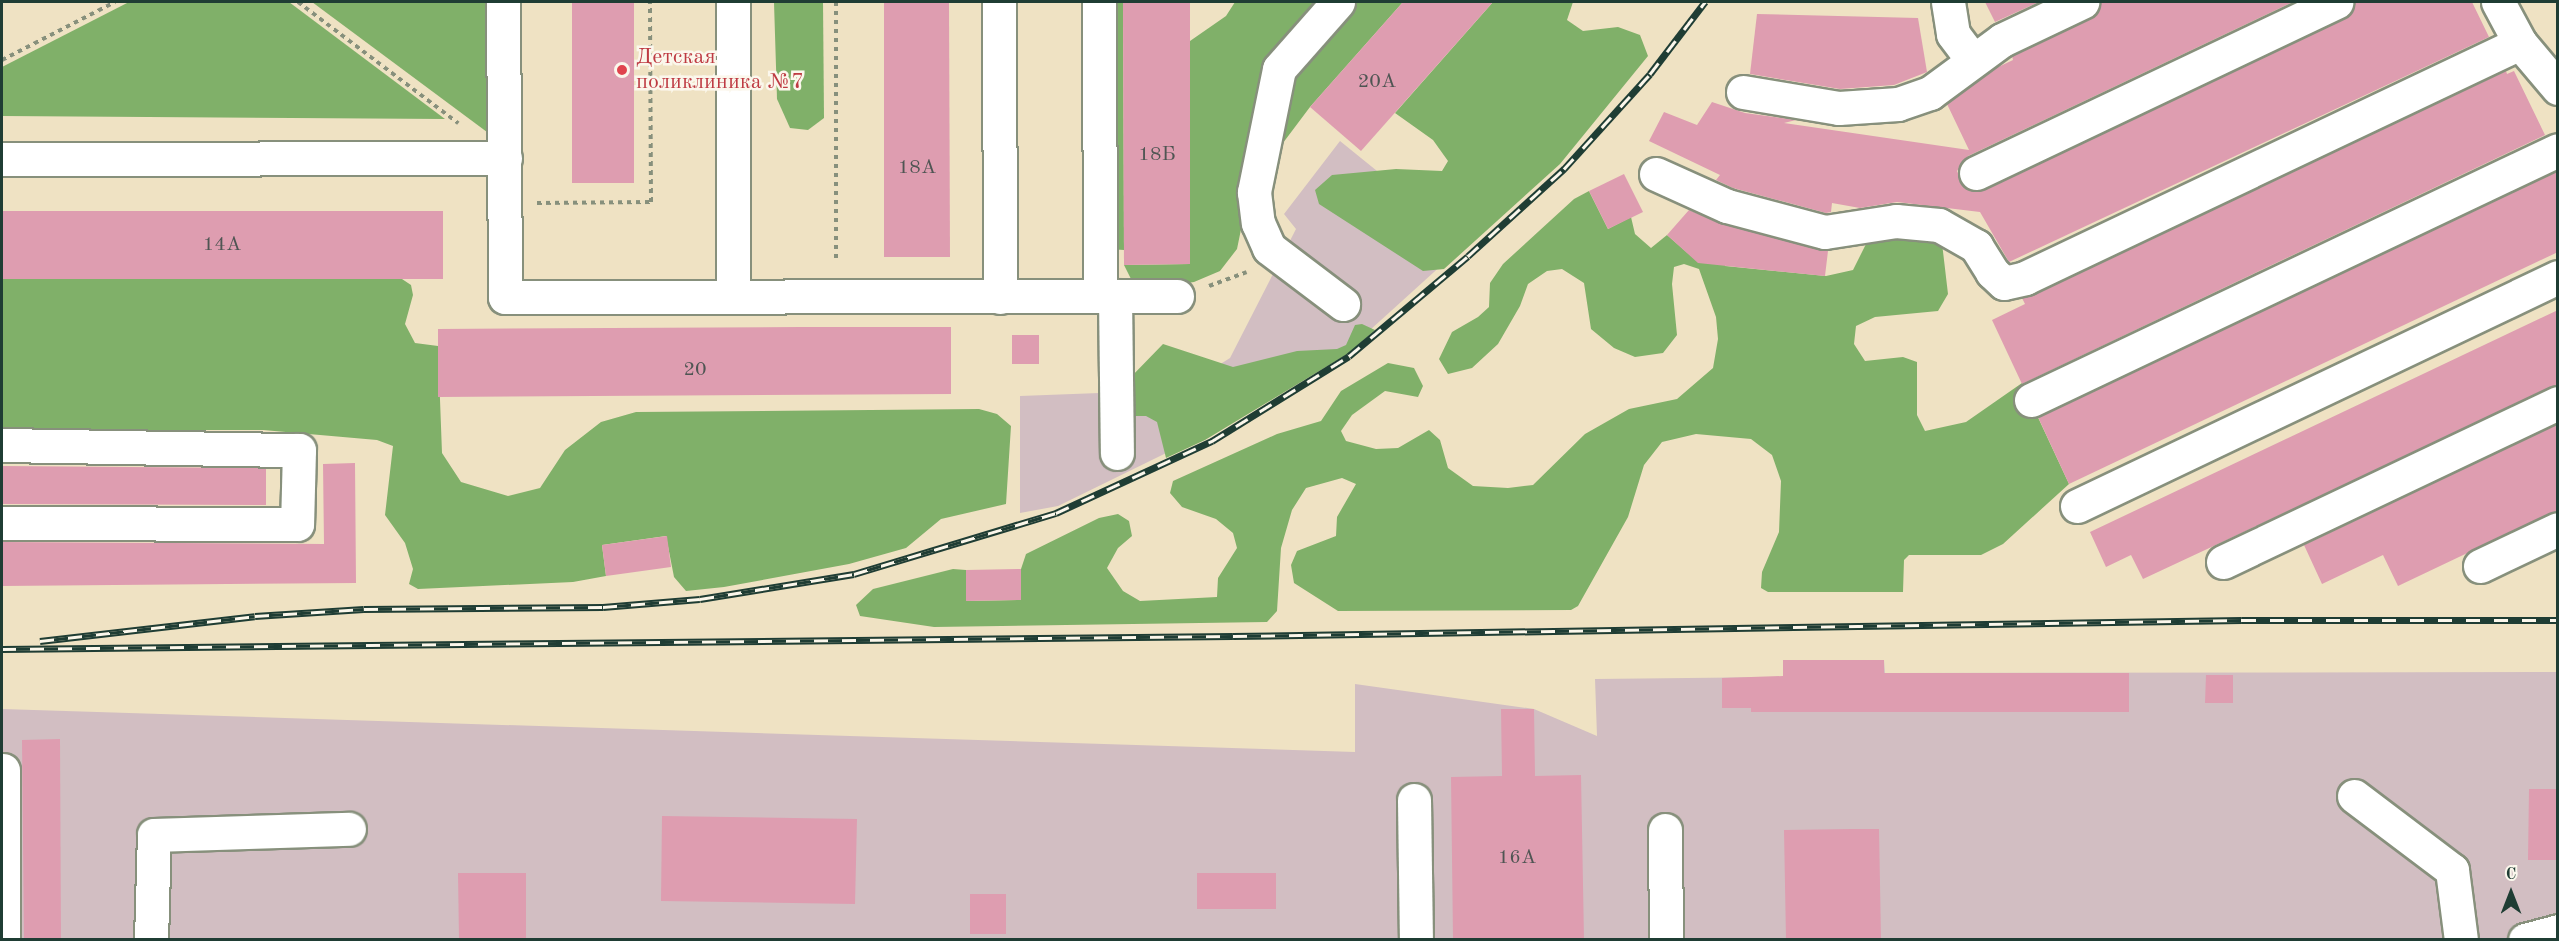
<!DOCTYPE html>
<meta charset="utf-8">
<style>
body{margin:0}
#map{position:relative;width:2559px;height:941px;overflow:hidden;background:#efe2c3;font-family:"Old Standard TT",serif}
div>[style]{position:absolute}
[style*='--x']{left:calc(var(--x)*1px);top:calc(var(--y)*1px);width:calc(var(--w)*1px);rotate:calc(var(--a)*1deg)}
.industrial>*{inset:0;background:#d2bec2}
.forest>*{inset:0;background:#80b069}
.building>*{inset:0;background:#de9db0}
.path>*{height:4px;margin-top:-2px;transform-origin:0;background:repeating-linear-gradient(90deg,#87907c 0 4.5px,transparent 0 9px)}
.roads{filter:drop-shadow(2px 0 #87907c) drop-shadow(-2px 0 #87907c) drop-shadow(0 2px #87907c) drop-shadow(0 -2px #87907c)}
.minor>*{height:33px;margin:-16.5px;padding:0 16.5px;transform-origin:16.5px;border-radius:16.5px;background:#fff}
.rail>*{height:7px;margin-top:-3.5px;transform-origin:0;background:repeating-linear-gradient(90deg,#fbf7ec 0 14px,#1f3d34 0 28px);box-sizing:border-box;border-block:2px solid #1f3d34}
.dots>*{width:16px;height:16px;translate:-50% -50%;box-sizing:border-box;border:3px solid #fbf7ec;border-radius:50%}
span{translate:-50% -50%;white-space:nowrap;text-align:center;line-height:1.15;-webkit-text-stroke:5px #fbf7ec;paint-order:stroke}
.number-label{font-size:20px;color:#4f5553}
.number-label span{-webkit-text-stroke-width:0}
.health-label{font-size:22px;color:#be3a42}
.left{translate:0 -50%;text-align:left}
.frame{position:absolute;inset:0;border:3px solid #1f3d34;pointer-events:none}
.north{position:absolute;left:2481px;top:863px;width:60px;height:60px;-webkit-text-stroke:4px #fbf7ec;paint-order:stroke;rotate:0deg;font-size:16px;font-weight:700;line-height:24px;text-align:center;color:#1f3d34}
.north::after{content:'';display:block;margin:auto;width:21px;height:27px;background:#1f3d34;clip-path:polygon(50% 0,100% 100%,50% 72%,0 100%)}
</style>
<div id="map">
<div class="industrial">
<i style="clip-path:polygon(1340px 141px,1466px 243px,1348px 350px,1205px 434px,1058px 506px,1020px 513px,1020px 396px,1179px 390px,1230px 358px,1296px 229px,1284px 214px)"></i>
<i style="clip-path:polygon(1783px 660px,1884px 660px,1885px 673px,2557px 672px,2557px 939px,2px 940px,2px 709px,1355px 752px,1355px 684px,1534px 709px,1597px 736px,1595px 679px,1783px 677px)"></i>
</div>
<div class="forest">
<i style="clip-path:polygon(129px 2px,289px 2px,445px 119px,2px 116px,2px 67px)"></i>
<i style="clip-path:polygon(312px 2px,493px 2px,491px 135px)"></i>
<i style="clip-path:polygon(774px 2px,823px 2px,824px 118px,808px 130px,790px 128px,777px 99px)"></i>
<i style="clip-path:polygon(1103px 2px,1123px 2px,1124px 250px,1108px 249px)"></i>
<i style="clip-path:polygon(1235px 2px,1403px 2px,1310px 107px,1268px 163px,1245px 210px,1237px 249px,1220px 271px,1194px 282px,1147px 289px,1133px 283px,1124px 265px,1190px 264px,1190px 41px,1226px 16px)"></i>
<i style="clip-path:polygon(1493px 2px,1573px 2px,1567px 20px,1583px 31px,1618px 27px,1640px 35px,1648px 56px,1560px 164px,1444px 269px,1423px 271px,1319px 204px,1315px 190px,1332px 175px,1396px 169px,1442px 171px,1448px 161px,1433px 140px,1395px 113px)"></i>
<i style="clip-path:polygon(1589px 191px,1608px 229px,1631px 217px,1635px 234px,1651px 248px,1667px 235px,1691px 256px,1721px 223px,1728px 233px,1725px 266px,1826px 276px,1853px 270px,1872px 232px,1897px 226px,1942px 243px,1948px 294px,1938px 311px,1875px 317px,1856px 326px,1854px 344px,1865px 361px,1903px 357px,1917px 362px,1917px 415px,1925px 431px,1966px 422px,2022px 383px,2069px 484px,2003px 544px,1981px 555px,1909px 555px,1904px 560px,1903px 592px,1768px 592px,1761px 588px,1762px 572px,1779px 532px,1781px 481px,1772px 455px,1751px 439px,1696px 434px,1662px 442px,1644px 465px,1628px 517px,1578px 606px,1571px 610px,1338px 611px,1294px 583px,1291px 565px,1297px 551px,1336px 536px,1337px 517px,1356px 484px,1342px 478px,1306px 488px,1292px 510px,1281px 548px,1277px 611px,1267px 622px,934px 627px,860px 616px,856px 605px,873px 589px,953px 569px,966px 570px,967px 601px,1021px 600px,1021px 569px,1026px 554px,1099px 518px,1118px 514px,1129px 521px,1132px 536px,1118px 548px,1107px 568px,1123px 591px,1140px 601px,1217px 597px,1218px 578px,1237px 548px,1233px 533px,1216px 519px,1182px 507px,1170px 493px,1173px 481px,1277px 434px,1321px 421px,1341px 391px,1388px 363px,1414px 368px,1423px 386px,1418px 397px,1385px 391px,1352px 415px,1341px 431px,1346px 441px,1376px 449px,1398px 448px,1429px 430px,1440px 440px,1448px 468px,1473px 486px,1508px 488px,1533px 485px,1585px 434px,1629px 409px,1677px 399px,1713px 368px,1718px 339px,1716px 317px,1699px 269px,1684px 264px,1674px 267px,1672px 284px,1677px 335px,1663px 353px,1635px 357px,1614px 348px,1591px 329px,1584px 283px,1562px 269px,1547px 271px,1528px 284px,1520px 306px,1498px 344px,1472px 368px,1448px 374px,1439px 359px,1452px 332px,1478px 317px,1489px 307px,1490px 283px,1503px 264px,1574px 199px)"></i>
<i style="clip-path:polygon(2px 279px,402px 279px,411px 285px,413px 295px,405px 324px,415px 343px,438px 346px,442px 453px,461px 482px,508px 496px,540px 488px,565px 450px,601px 422px,636px 412px,979px 409px,997px 414px,1011px 426px,1006px 504px,941px 519px,906px 548px,849px 564px,724px 587px,686px 591px,674px 577px,666px 536px,602px 545px,606px 576px,573px 582px,418px 589px,409px 584px,413px 569px,405px 543px,385px 515px,393px 446px,377px 440px,263px 430px,2px 430px)"></i>
<i style="clip-path:polygon(1362px 324px,1375px 330px,1349px 353px,1205px 440px,1166px 458px,1157px 422px,1146px 416px,1131px 416px,1129px 379px,1163px 344px,1233px 367px,1297px 351px,1337px 349px,1346px 345px,1355px 325px)"></i>
</div>
<div class="building">
<i style="clip-path:polygon(572px 2px,634px 2px,634px 183px,572px 183px)"></i>
<i style="clip-path:polygon(884px 2px,949px 2px,950px 257px,884px 257px)"></i>
<i style="clip-path:polygon(1123px 2px,1190px 2px,1190px 264px,1124px 265px)"></i>
<i style="clip-path:polygon(1403px 2px,1493px 2px,1361px 151px,1310px 107px)"></i>
<i style="clip-path:polygon(1985px 2px,2039px 2px,1995px 22px)"></i>
<i style="clip-path:polygon(2100px 2px,2293px 2px,1968px 156px,1957px 171px,1965px 188px,1984px 190px,2344px 19px,2352px 12px,2354px 2px,2472px 2px,2489px 37px,2009px 262px,1980px 212px,1897px 202px,1860px 208px,1832px 203px,1831px 212px,1826px 213px,1733px 188px,1716px 180px,1720px 175px,1649px 141px,1664px 112px,1697px 125px,1712px 102px,1745px 113px,1796px 120px,1784px 123px,1969px 150px,1947px 104px,1994px 69px,2013px 60px,2012px 56px,2091px 19px)"></i>
<i style="clip-path:polygon(1757px 14px,1918px 18px,1927px 72px,1894px 85px,1840px 89px,1750px 74px)"></i>
<i style="clip-path:polygon(2506px 71px,2507px 74px,2514px 71px,2545px 135px,2022px 384px,1992px 320px,2025px 304px,2022px 298px)"></i>
<i style="clip-path:polygon(2558px 171px,2558px 252px,2069px 484px,2038px 417px)"></i>
<i style="clip-path:polygon(1624px 174px,1643px 212px,1608px 229px,1589px 191px)"></i>
<i style="clip-path:polygon(1689px 210px,1722px 224px,1828px 251px,1825px 276px,1698px 263px,1667px 235px)"></i>
<i style="clip-path:polygon(2px 211px,443px 211px,443px 279px,2px 279px)"></i>
<i style="clip-path:polygon(2558px 310px,2558px 385px,2143px 579px,2131px 555px,2106px 567px,2090px 532px)"></i>
<i style="clip-path:polygon(801px 327px,951px 327px,951px 394px,438px 397px,438px 329px)"></i>
<i style="clip-path:polygon(1012px 335px,1039px 335px,1039px 364px,1012px 364px)"></i>
<i style="clip-path:polygon(2558px 424px,2558px 510px,2398px 586px,2383px 555px,2322px 584px,2304px 545px)"></i>
<i style="clip-path:polygon(355px 463px,356px 583px,2px 586px,2px 542px,324px 544px,323px 464px)"></i>
<i style="clip-path:polygon(2px 466px,266px 468px,266px 505px,2px 504px)"></i>
<i style="clip-path:polygon(667px 536px,671px 567px,606px 576px,602px 545px)"></i>
<i style="clip-path:polygon(1021px 569px,1021px 600px,966px 601px,966px 570px)"></i>
<i style="clip-path:polygon(1783px 660px,1884px 660px,1884px 673px,2129px 673px,2129px 712px,1751px 712px,1751px 708px,1722px 708px,1722px 678px,1783px 676px)"></i>
<i style="clip-path:polygon(2206px 675px,2233px 675px,2233px 703px,2205px 703px)"></i>
<i style="clip-path:polygon(1501px 709px,1534px 709px,1535px 776px,1581px 775px,1584px 939px,1453px 939px,1451px 777px,1502px 776px)"></i>
<i style="clip-path:polygon(60px 739px,61px 939px,24px 939px,22px 740px)"></i>
<i style="clip-path:polygon(2529px 789px,2558px 789px,2558px 860px,2528px 860px)"></i>
<i style="clip-path:polygon(662px 816px,857px 819px,855px 904px,661px 901px)"></i>
<i style="clip-path:polygon(1851px 829px,1879px 829px,1881px 939px,1786px 939px,1784px 830px)"></i>
<i style="clip-path:polygon(458px 873px,526px 873px,526px 939px,459px 939px)"></i>
<i style="clip-path:polygon(1197px 873px,1276px 873px,1276px 909px,1197px 909px)"></i>
<i style="clip-path:polygon(970px 894px,1006px 894px,1006px 934px,970px 934px)"></i>
</div>
<div class="path">
<i style="--x:298;--y:2;--w:201;--a:37.1"></i>
<i style="--x:836;--y:2;--w:261;--a:90"></i>
<i style="--x:2;--y:60;--w:127;--a:-27.2"></i>
<i style="--x:537;--y:203;--w:114;--a:-0.5"></i>
<i style="--x:651;--y:202;--w:200;--a:-90.3"></i>
<i style="--x:1209;--y:286;--w:40;--a:-20.2"></i>
</div>
<div class="roads">
<div class="minor">
<i style="--x:503;--y:2;--w:295;--a:89.6"></i>
<i style="--x:505;--y:297;--w:595;--a:-0.1"></i>
<i style="--x:733;--y:2;--w:295;--a:90"></i>
<i style="--x:999;--y:2;--w:295;--a:89.8"></i>
<i style="--x:1099;--y:2;--w:294;--a:89.8"></i>
<i style="--x:1100;--y:296;--w:77;--a:0"></i>
<i style="--x:1338;--y:2;--w:89;--a:131.4"></i>
<i style="--x:1279;--y:69;--w:126;--a:101.5"></i>
<i style="--x:1254;--y:192;--w:31;--a:83"></i>
<i style="--x:1258;--y:223;--w:27;--a:66"></i>
<i style="--x:1269;--y:248;--w:93;--a:37.1"></i>
<i style="--x:1948;--y:2;--w:32;--a:81"></i>
<i style="--x:1953;--y:34;--w:31;--a:53"></i>
<i style="--x:2498;--y:2;--w:47;--a:61.8"></i>
<i style="--x:2520;--y:43;--w:59;--a:49.8"></i>
<i style="--x:1743;--y:92;--w:97;--a:9.5"></i>
<i style="--x:1839;--y:108;--w:59;--a:-3.9"></i>
<i style="--x:1898;--y:104;--w:34;--a:-19"></i>
<i style="--x:1930;--y:93;--w:89;--a:-36.4"></i>
<i style="--x:2002;--y:40;--w:89;--a:-25.4"></i>
<i style="--x:2;--y:159;--w:503;--a:-0.11"></i>
<i style="--x:1976;--y:173;--w:399;--a:-25.4"></i>
<i style="--x:1656;--y:174;--w:78;--a:24.3"></i>
<i style="--x:1727;--y:206;--w:101;--a:14.9"></i>
<i style="--x:1825;--y:232;--w:72;--a:-8.8"></i>
<i style="--x:1896;--y:221;--w:43;--a:5.3"></i>
<i style="--x:1939;--y:225;--w:43;--a:29.6"></i>
<i style="--x:1976;--y:246;--w:31;--a:58"></i>
<i style="--x:1992;--y:272;--w:16;--a:43"></i>
<i style="--x:2004;--y:283;--w:22;--a:-13"></i>
<i style="--x:2025;--y:278;--w:548;--a:-25.4"></i>
<i style="--x:1115;--y:296;--w:157;--a:89.3"></i>
<i style="--x:2031;--y:400;--w:583;--a:-25.38"></i>
<i style="--x:2;--y:445;--w:297;--a:1"></i>
<i style="--x:299;--y:450;--w:74;--a:91.5"></i>
<i style="--x:297;--y:524;--w:295;--a:-179.8"></i>
<i style="--x:2077;--y:506;--w:533;--a:-25.46"></i>
<i style="--x:2223;--y:562;--w:371;--a:-25.4"></i>
<i style="--x:2480;--y:566;--w:86;--a:-25.4"></i>
<i style="--x:3;--y:770;--w:170;--a:90"></i>
<i style="--x:2354;--y:796;--w:123;--a:37.1"></i>
<i style="--x:2452;--y:870;--w:71;--a:82.7"></i>
<i style="--x:1414;--y:800;--w:140;--a:89.2"></i>
<i style="--x:1665;--y:830;--w:110;--a:89.5"></i>
<i style="--x:151;--y:940;--w:105;--a:-88.4"></i>
<i style="--x:154;--y:835;--w:195;--a:-1.8"></i>
<i style="--x:2525;--y:940;--w:34;--a:-15"></i>
</div>
</div>
<div class="rail">
<i style="--x:40;--y:641;--w:216;--a:-6.6"></i>
<i style="--x:255;--y:616;--w:109;--a:-3.7"></i>
<i style="--x:364;--y:609;--w:239;--a:-0.5"></i>
<i style="--x:603;--y:607;--w:97;--a:-4.7"></i>
<i style="--x:700;--y:599;--w:156;--a:-9.2"></i>
<i style="--x:854;--y:574;--w:211;--a:-16.8"></i>
<i style="--x:1056;--y:513;--w:172;--a:-24.8"></i>
<i style="--x:1212;--y:441;--w:161;--a:-31.8"></i>
<i style="--x:1349;--y:356;--w:155;--a:-40"></i>
<i style="--x:1468;--y:256;--w:130;--a:-42.2"></i>
<i style="--x:1564;--y:169;--w:128;--a:-47.8"></i>
<i style="--x:1650;--y:74;--w:91;--a:-52.6"></i>
<i style="--x:2;--y:649;--w:1231;--a:-0.61"></i>
<i style="--x:1233;--y:636;--w:1009;--a:-0.91"></i>
<i style="--x:2242;--y:620;--w:316;--a:0"></i>
</div>
<div class="dots">
<i style="left:622px;top:70px;background:#e0444e"></i>
</div>
<div class="number-label">
<span style="left:1377px;top:82px">20А</span>
<span style="left:1157px;top:155px">18Б</span>
<span style="left:917px;top:168px">18А</span>
<span style="left:222px;top:245px">14А</span>
<span style="left:695px;top:370px">20</span>
<span style="left:1517px;top:858px">16А</span>
</div>
<div class="health-label">
<span class="left" style="left:636px;top:70px">Детская<br>поликлиника №7</span>
</div>
<div class="frame"></div>
<div class="north">С</div>
</div>
